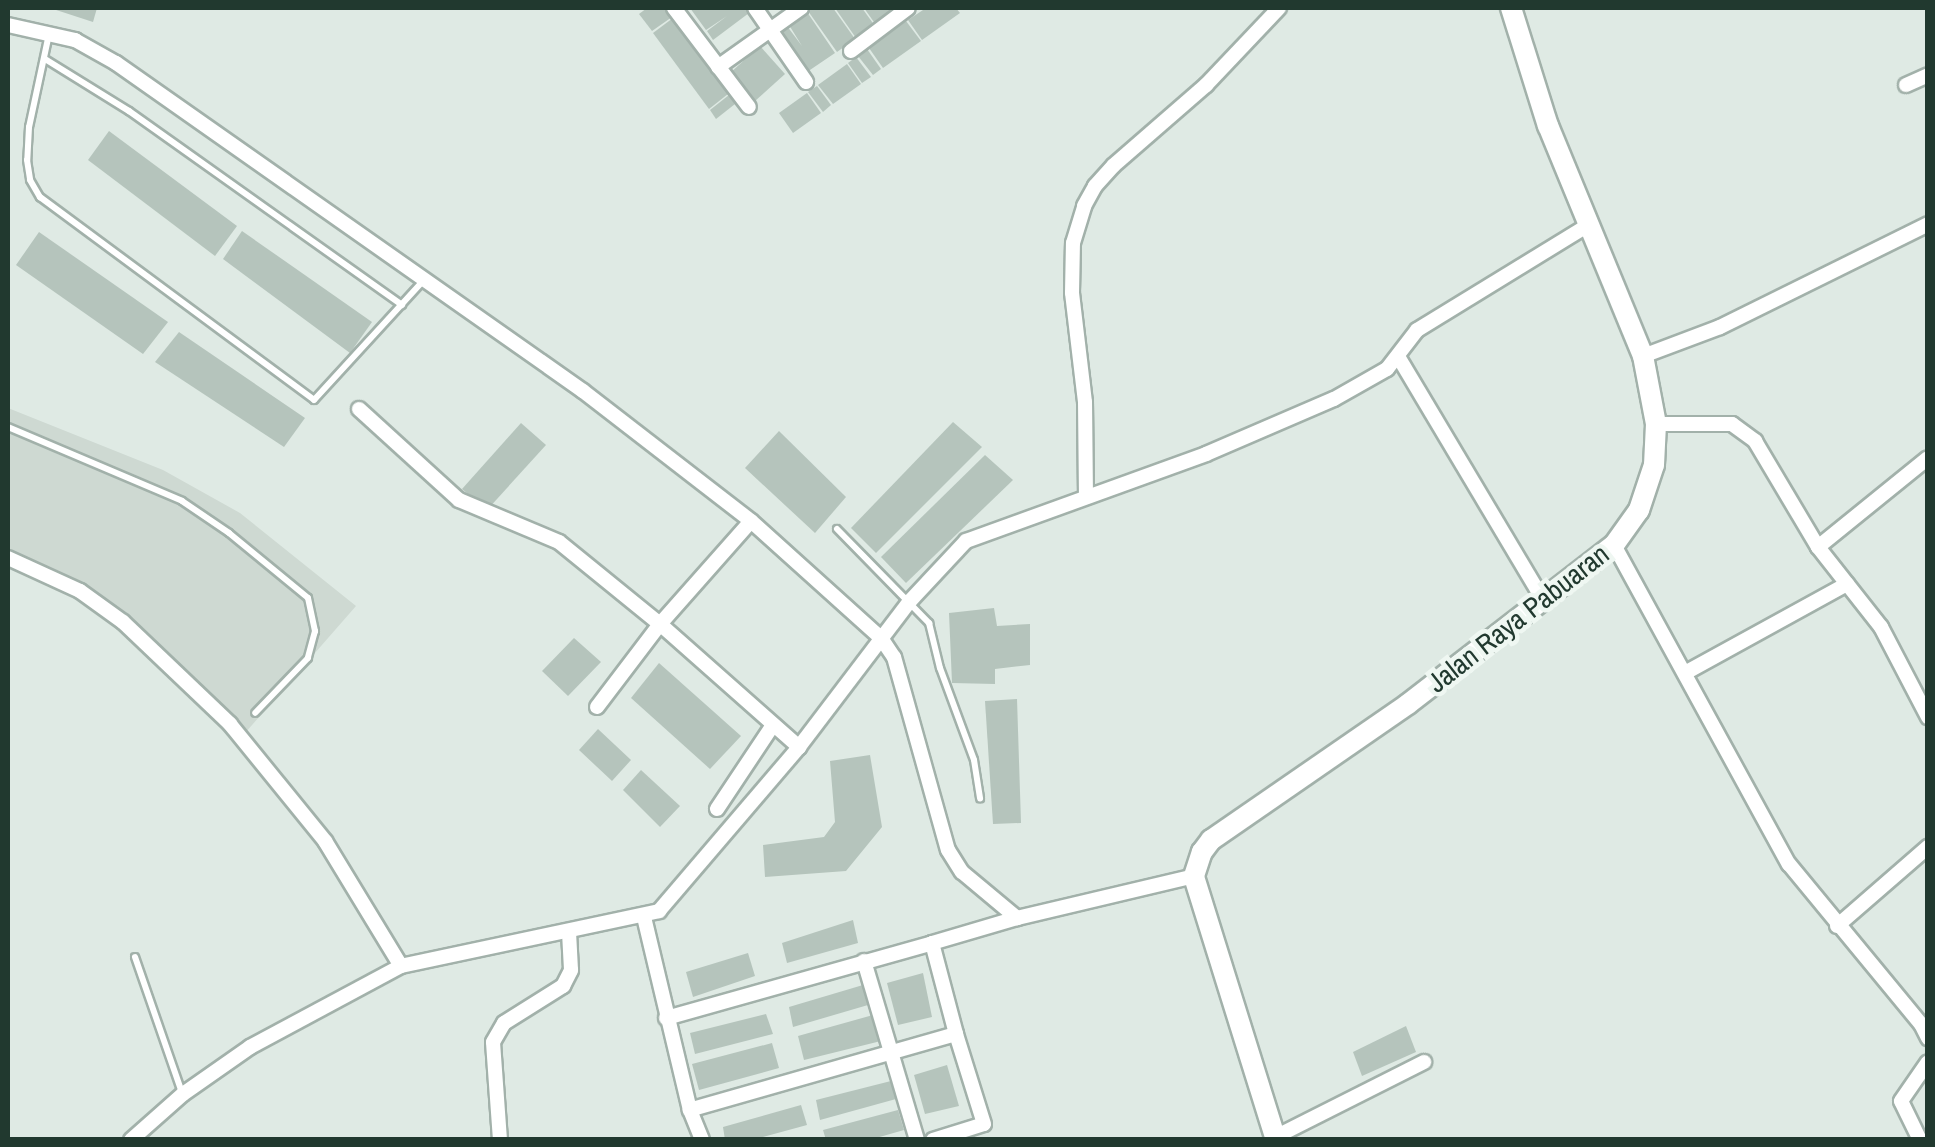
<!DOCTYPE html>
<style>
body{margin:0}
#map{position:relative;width:1935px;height:1147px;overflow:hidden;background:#dfeae4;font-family:"Archivo Narrow",sans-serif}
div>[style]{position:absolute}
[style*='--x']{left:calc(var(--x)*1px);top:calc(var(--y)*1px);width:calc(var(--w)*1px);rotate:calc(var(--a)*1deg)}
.built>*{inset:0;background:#ced9d2}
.building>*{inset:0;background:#b5c4bc}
.roads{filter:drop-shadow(2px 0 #a2b1aa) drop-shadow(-2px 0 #a2b1aa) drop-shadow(0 2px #a2b1aa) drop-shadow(0 -2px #a2b1aa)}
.lane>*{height:6px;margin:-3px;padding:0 3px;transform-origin:3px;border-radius:3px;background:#fff}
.street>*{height:14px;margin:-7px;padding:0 7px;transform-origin:7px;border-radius:7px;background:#fff}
.secondary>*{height:20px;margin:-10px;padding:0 10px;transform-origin:10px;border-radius:10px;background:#fff}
span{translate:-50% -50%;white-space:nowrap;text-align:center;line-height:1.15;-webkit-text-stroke:9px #eff7f2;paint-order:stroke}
.street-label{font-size:28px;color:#21392f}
.frame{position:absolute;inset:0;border:10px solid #21392f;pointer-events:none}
</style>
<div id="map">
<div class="built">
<i style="clip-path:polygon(8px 408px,163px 470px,240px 513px,356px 606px,245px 733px,91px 594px,8px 557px)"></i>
</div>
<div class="building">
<i style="clip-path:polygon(50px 8px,97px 8px,93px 22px)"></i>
<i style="clip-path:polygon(647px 8px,665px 8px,672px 17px,652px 31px,639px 14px)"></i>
<i style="clip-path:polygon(690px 8px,751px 8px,753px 10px,713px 40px,707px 31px,727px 16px,706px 30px)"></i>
<i style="clip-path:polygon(814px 8px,833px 8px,855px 39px,837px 52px,808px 11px)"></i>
<i style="clip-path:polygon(835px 8px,862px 8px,875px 26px,856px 38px)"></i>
<i style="clip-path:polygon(864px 8px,901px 8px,876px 25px)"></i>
<i style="clip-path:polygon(926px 8px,956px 8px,960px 13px,922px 40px,908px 20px)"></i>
<i style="clip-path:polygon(807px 12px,835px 53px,807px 72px,778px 32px,787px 26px,802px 46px,789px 25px)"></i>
<i style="clip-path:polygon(673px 18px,728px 94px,709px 109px,653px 33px)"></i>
<i style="clip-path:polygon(906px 21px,921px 41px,883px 68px,869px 48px)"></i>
<i style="clip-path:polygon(760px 46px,785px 74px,755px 101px,730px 73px)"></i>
<i style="clip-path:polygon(867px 49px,881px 69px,873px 75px,858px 56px)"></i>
<i style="clip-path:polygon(856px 57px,871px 77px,862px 83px,848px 63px)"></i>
<i style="clip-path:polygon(847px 64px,861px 84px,833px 104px,818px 85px)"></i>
<i style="clip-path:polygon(817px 86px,831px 105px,823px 112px,808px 92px)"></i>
<i style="clip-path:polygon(807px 93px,821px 113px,793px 133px,779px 113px)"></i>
<i style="clip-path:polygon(729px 95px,735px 104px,716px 119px,710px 110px)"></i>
<i style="clip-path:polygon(109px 131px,237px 226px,215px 256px,88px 160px)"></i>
<i style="clip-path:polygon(242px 231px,372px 322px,350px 353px,223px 259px)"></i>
<i style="clip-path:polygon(39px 232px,168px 322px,143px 354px,16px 265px)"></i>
<i style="clip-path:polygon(179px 332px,305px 418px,284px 447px,155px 362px)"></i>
<i style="clip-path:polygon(953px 422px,982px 447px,876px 553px,851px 528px)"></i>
<i style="clip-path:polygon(521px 423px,546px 445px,487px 510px,462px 489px)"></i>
<i style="clip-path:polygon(779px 431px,846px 497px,815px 533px,745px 468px)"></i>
<i style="clip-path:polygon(985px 455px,1013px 480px,906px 583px,881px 557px)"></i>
<i style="clip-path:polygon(994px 608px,997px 626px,1030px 624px,1030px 665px,995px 669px,995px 684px,952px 683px,949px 613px)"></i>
<i style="clip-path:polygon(574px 638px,601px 662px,568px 696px,542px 671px)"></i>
<i style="clip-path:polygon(659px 663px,741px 736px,710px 769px,631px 698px)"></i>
<i style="clip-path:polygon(1017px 699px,1021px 823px,993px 824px,985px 701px)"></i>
<i style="clip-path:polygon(598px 729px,631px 760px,612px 781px,579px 750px)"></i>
<i style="clip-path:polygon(870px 755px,882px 827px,846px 871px,765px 877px,763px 845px,824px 837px,835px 822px,830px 761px)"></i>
<i style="clip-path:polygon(641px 770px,680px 806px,660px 827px,623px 790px)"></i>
<i style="clip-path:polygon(853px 920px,858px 943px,787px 963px,782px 943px)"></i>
<i style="clip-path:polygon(748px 953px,755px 976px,693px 997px,686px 972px)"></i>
<i style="clip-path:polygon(923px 973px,932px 1017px,898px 1025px,887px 983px)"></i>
<i style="clip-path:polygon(863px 985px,868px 1005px,793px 1027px,789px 1007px)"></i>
<i style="clip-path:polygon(766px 1014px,773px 1034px,695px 1054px,690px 1033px)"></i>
<i style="clip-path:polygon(873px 1015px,881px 1041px,804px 1060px,798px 1036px)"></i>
<i style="clip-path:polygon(1406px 1026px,1416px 1052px,1362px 1076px,1353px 1052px)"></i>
<i style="clip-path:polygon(772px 1043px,779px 1068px,699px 1090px,692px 1064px)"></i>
<i style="clip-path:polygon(947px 1065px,959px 1106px,925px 1114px,914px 1075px)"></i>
<i style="clip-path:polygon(891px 1081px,896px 1099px,820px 1120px,816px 1100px)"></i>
<i style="clip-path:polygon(801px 1105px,807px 1125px,752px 1140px,725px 1140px,723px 1127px)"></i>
<i style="clip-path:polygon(898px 1110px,904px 1130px,869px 1140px,826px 1140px,823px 1130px)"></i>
</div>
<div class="roads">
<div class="lane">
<i style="--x:49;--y:34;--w:95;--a:102.1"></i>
<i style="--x:29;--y:127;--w:33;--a:93"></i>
<i style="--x:27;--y:160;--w:20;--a:81"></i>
<i style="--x:30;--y:180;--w:20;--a:60"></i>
<i style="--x:40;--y:197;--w:341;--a:36.5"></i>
<i style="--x:314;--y:400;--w:163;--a:-47.5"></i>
<i style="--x:45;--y:59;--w:99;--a:31.8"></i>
<i style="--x:129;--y:111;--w:335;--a:35.4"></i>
<i style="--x:8;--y:427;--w:189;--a:23"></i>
<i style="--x:182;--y:501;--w:57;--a:34.2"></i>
<i style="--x:229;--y:533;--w:102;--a:39.4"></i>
<i style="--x:308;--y:598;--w:34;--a:78"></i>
<i style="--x:315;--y:631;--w:28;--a:105"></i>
<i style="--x:308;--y:658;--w:76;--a:133.9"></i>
<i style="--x:837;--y:529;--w:132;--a:45.6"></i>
<i style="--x:929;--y:623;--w:46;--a:76.3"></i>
<i style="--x:940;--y:668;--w:98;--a:69.7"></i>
<i style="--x:974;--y:760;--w:39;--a:81"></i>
<i style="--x:135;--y:957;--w:144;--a:70.9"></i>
</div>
<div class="street">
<i style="--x:674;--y:8;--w:124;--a:52.9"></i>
<i style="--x:755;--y:8;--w:90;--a:55.4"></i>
<i style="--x:8;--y:25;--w:69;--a:12.6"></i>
<i style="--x:75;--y:40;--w:47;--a:29.3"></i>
<i style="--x:116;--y:63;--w:571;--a:35.08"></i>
<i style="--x:583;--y:391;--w:212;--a:37.7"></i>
<i style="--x:751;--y:521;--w:175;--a:42"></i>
<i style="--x:881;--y:638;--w:23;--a:56"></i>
<i style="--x:894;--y:657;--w:200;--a:74.4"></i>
<i style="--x:948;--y:850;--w:26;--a:58"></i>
<i style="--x:962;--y:872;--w:72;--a:39.9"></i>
<i style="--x:1017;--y:918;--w:89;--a:163.6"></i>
<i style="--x:932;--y:943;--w:94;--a:75.2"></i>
<i style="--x:956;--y:1034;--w:277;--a:164.1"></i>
<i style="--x:851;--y:51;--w:71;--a:-37"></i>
<i style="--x:718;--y:67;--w:102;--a:-35.4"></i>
<i style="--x:1906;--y:85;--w:24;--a:-24"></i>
<i style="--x:1643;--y:356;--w:82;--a:-20.6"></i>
<i style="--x:1720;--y:327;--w:232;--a:-26.3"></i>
<i style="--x:1399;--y:358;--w:282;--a:59.2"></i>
<i style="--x:359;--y:409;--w:135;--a:42.3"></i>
<i style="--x:459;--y:500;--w:108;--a:22.8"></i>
<i style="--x:559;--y:542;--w:130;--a:39.1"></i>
<i style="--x:660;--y:624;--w:137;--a:-48.5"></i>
<i style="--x:1656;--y:424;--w:76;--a:0"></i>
<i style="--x:1732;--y:424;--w:29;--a:36"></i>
<i style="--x:1755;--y:441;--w:123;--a:59.3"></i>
<i style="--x:1818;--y:547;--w:102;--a:51.8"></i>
<i style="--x:1881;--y:627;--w:102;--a:62.4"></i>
<i style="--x:1086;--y:497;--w:95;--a:-90.6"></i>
<i style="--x:1085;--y:402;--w:110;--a:-96.8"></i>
<i style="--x:1072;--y:293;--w:50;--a:-88.9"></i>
<i style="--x:1073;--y:243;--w:39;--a:-73"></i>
<i style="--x:1084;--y:206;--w:23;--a:-61"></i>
<i style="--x:1095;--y:186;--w:28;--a:-48"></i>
<i style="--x:1114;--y:165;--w:122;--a:-41"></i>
<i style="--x:1206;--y:85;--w:106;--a:-46.5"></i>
<i style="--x:1614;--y:545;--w:364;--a:61.3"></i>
<i style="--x:1789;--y:864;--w:207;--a:50.5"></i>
<i style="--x:1921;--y:1024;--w:16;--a:63"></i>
<i style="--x:1818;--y:547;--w:141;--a:-39"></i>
<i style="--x:8;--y:558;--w:79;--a:24.6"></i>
<i style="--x:80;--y:591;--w:53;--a:35.8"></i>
<i style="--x:123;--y:622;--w:148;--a:43.6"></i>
<i style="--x:230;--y:724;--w:151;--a:50.9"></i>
<i style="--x:325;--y:841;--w:146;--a:58.7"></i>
<i style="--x:1685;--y:673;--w:185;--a:-28.8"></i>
<i style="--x:597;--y:707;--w:104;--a:-52.8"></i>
<i style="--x:660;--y:624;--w:186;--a:41.5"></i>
<i style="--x:717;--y:809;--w:101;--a:-56.3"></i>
<i style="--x:644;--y:917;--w:198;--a:76.6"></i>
<i style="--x:690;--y:1110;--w:32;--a:68"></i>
<i style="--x:1017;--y:918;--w:182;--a:-13.3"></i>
<i style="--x:1837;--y:926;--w:121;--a:-41"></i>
<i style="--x:864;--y:961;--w:187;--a:73.5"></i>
<i style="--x:666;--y:1018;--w:276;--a:-15.7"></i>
<i style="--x:1275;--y:1137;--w:167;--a:-26.7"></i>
<i style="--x:131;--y:1140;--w:69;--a:-41.5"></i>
<i style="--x:183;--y:1094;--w:82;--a:-35"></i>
<i style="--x:250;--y:1047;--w:171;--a:-28.2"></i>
<i style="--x:401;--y:966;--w:264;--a:-12"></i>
<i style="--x:659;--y:911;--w:216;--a:-49.5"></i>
<i style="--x:799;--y:747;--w:183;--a:-52.8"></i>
<i style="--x:910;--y:601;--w:82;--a:-47"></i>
<i style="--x:966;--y:541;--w:255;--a:-19.9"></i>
<i style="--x:1206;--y:454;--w:139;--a:-23.3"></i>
<i style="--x:1334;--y:399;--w:61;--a:-29.5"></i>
<i style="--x:1387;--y:369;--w:49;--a:-52.4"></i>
<i style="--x:1417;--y:330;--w:199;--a:-31.5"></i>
<i style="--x:500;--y:1140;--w:98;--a:-94.1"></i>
<i style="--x:493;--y:1042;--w:22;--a:-60"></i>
<i style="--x:504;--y:1023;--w:70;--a:-32.1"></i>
<i style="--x:563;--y:986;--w:18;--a:-63"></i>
<i style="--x:571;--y:970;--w:37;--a:-93"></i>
<i style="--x:933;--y:1140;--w:53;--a:-17.4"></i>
<i style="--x:984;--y:1124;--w:94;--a:-107.3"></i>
<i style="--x:1920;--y:1140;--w:43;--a:-116"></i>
<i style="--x:1901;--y:1101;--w:47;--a:-55.3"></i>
</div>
<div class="secondary">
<i style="--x:1276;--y:1140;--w:276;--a:-107.3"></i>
<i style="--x:1194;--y:876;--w:25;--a:-72"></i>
<i style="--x:1202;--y:852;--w:15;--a:-53"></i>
<i style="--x:1211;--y:840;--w:239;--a:-34.6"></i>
<i style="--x:1408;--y:704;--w:260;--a:-37.7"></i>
<i style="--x:1614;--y:545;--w:43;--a:-54.5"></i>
<i style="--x:1639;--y:510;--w:47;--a:-71.6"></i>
<i style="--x:1654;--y:465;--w:41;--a:-87.2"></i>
<i style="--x:1656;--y:424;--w:69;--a:-100.8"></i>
<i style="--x:1643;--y:356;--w:249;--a:-112.4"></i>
<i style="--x:1548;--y:126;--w:124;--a:-107.4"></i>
</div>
</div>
<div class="street-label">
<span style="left:1518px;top:618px;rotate:-38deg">Jalan Raya Pabuaran</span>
</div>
<div class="frame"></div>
</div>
